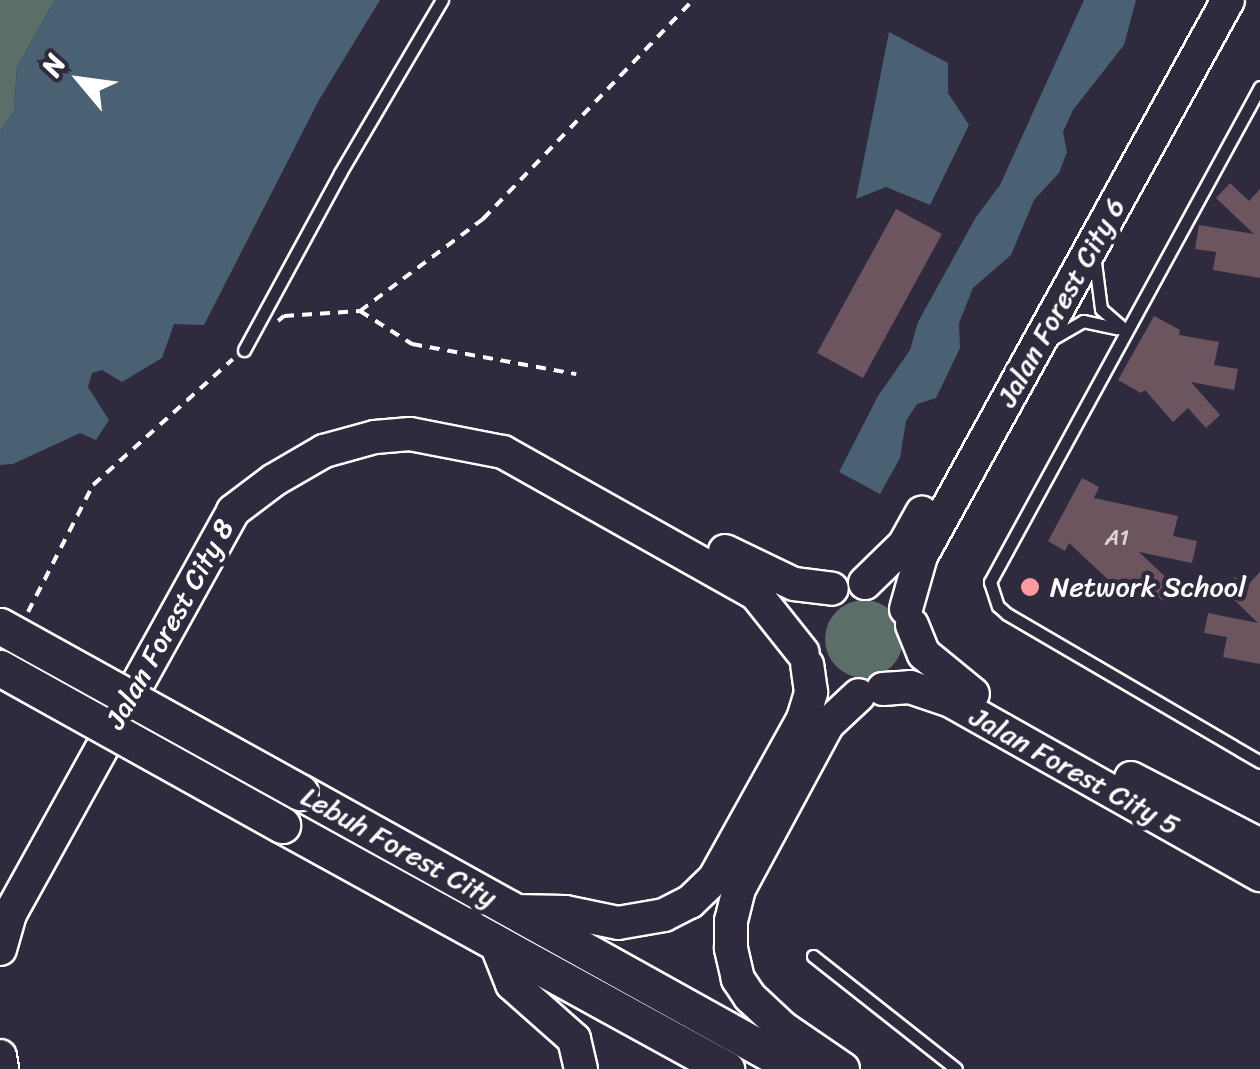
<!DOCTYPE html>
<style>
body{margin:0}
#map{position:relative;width:1260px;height:1069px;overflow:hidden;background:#2f2a3d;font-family:Sriracha,sans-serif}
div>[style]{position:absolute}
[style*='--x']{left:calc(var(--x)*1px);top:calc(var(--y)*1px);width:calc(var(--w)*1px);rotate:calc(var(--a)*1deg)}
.green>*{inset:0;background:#5b6e67}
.round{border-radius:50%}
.water>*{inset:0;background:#496172}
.building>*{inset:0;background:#6d5560}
.path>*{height:4px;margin-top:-2px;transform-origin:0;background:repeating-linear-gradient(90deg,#fff 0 10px,transparent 0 18px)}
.roads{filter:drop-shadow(2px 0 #fff) drop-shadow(-2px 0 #fff) drop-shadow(0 2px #fff) drop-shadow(0 -2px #fff)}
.lane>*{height:11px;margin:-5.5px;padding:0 5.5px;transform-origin:5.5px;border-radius:5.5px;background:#2f2a3d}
.secondary>*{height:32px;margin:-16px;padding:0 16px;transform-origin:16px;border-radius:16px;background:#2f2a3d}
.primary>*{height:35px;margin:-17.5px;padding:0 17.5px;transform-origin:17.5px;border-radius:17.5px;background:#2f2a3d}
.bridges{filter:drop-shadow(2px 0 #fff) drop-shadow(-2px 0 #fff) drop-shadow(0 2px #fff) drop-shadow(0 -2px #fff)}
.primary-bridge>*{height:35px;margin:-17.5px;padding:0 17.5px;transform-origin:17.5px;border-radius:17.5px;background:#2f2a3d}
.dots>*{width:28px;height:28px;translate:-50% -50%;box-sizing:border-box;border:5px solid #2f2a3d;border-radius:50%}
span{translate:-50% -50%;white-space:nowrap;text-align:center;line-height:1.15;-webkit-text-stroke:9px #2f2a3d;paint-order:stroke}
.number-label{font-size:22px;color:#dad4d7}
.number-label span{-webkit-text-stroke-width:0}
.street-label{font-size:28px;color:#fff}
.poi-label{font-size:28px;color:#fff}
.left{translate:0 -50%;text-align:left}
.north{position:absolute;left:30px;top:30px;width:100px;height:100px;-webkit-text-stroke:8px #2f2a3d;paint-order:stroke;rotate:299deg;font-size:28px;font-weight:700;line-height:40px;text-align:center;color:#fff}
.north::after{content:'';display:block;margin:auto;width:35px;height:45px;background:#fff;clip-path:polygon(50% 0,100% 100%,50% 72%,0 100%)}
</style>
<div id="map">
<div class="green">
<i style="clip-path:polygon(0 0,55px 0,17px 67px,14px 111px,0 132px)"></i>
<i class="round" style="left:825px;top:600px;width:78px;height:78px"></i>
</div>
<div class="water">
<i style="clip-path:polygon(55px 0,380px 0,319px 100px,204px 325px,174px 324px,162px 358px,122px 382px,102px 370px,92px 373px,88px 387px,109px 420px,96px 440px,80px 433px,13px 464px,0 465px,0 132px,14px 111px,17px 67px)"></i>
<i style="clip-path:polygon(1084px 0,1136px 0,1124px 45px,1073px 110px,1063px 132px,1067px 152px,1059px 173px,1034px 200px,1011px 255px,973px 288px,959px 323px,960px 348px,936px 398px,917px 404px,906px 421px,900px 458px,880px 494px,839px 472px,878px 396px,910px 350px,918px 322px,976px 217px,1000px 185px)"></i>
<i style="clip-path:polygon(889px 32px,948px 63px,948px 93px,969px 125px,930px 205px,886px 187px,856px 199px)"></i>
</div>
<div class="building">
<i style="clip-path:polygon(1230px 183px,1249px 201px,1260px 189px,1260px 278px,1213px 270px,1216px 252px,1195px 249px,1199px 225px,1254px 234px,1216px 198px)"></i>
<i style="clip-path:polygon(896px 209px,942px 234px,863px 378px,817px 353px)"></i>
<i style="clip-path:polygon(1154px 316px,1180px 330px,1179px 335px,1219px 342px,1214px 365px,1238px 369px,1234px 390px,1191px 382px,1220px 415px,1206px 428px,1188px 408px,1173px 422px,1145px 390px,1141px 393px,1118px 380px)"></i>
<i style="clip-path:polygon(1082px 478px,1099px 487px,1094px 498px,1178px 516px,1173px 536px,1197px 541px,1192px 563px,1139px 552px,1176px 587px,1163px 601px,1146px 585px,1131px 601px,1069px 543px,1065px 551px,1048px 541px)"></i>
<i style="clip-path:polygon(1260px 572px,1260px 664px,1223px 657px,1227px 637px,1204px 633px,1208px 613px,1258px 623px,1223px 589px,1235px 577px,1246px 587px)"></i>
</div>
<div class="path">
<i style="--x:360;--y:311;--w:154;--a:-36.8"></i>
<i style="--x:483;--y:219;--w:303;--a:-46.2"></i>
<i style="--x:278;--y:321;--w:8;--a:-40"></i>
<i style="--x:284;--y:316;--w:76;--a:-3.8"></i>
<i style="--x:360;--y:311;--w:62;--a:32.4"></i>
<i style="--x:412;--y:344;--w:167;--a:10.4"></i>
<i style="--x:28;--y:612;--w:143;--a:-62.9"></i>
<i style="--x:93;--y:485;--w:188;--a:-42"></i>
</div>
<div class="roads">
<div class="lane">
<i style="--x:1260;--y:87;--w:564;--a:118.61"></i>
<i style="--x:990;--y:582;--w:25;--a:72"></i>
<i style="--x:998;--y:606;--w:12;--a:42"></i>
<i style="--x:1007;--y:614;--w:293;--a:30.3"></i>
<i style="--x:1095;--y:262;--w:47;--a:82.7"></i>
<i style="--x:1101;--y:309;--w:33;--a:41"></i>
<i style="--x:1052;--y:339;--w:36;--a:-30"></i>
<i style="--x:1083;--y:321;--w:35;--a:12"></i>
<i style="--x:244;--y:350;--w:201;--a:-61.5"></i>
<i style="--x:340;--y:173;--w:201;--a:-59.5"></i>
<i style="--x:813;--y:956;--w:182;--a:38.3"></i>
</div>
<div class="secondary">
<i style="--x:725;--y:551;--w:76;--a:25.6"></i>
<i style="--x:794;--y:584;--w:38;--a:7"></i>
<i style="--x:865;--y:583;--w:54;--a:-44.3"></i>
<i style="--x:904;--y:545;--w:37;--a:-61"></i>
<i style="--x:906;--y:609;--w:55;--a:-74.2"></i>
<i style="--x:921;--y:556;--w:635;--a:-61.09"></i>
<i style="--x:912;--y:625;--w:31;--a:68"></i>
<i style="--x:924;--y:654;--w:63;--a:39.2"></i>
<i style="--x:883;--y:689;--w:27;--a:-4"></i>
<i style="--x:910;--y:687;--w:43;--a:18.9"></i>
<i style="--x:951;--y:701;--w:355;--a:29.4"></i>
<i style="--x:1131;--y:778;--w:145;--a:27.4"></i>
<i style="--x:513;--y:911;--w:52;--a:1.1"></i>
<i style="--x:565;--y:912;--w:54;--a:11.7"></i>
<i style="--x:618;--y:923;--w:47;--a:-9.9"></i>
<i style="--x:664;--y:915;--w:29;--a:-27"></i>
<i style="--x:690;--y:902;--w:33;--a:-44"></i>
<i style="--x:714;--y:879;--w:183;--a:-60.9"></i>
<i style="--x:803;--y:719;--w:28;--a:-73"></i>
<i style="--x:811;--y:692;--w:27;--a:-98"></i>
<i style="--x:495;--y:941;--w:46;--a:68.4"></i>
<i style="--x:512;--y:984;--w:83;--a:41.6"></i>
<i style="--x:574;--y:1039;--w:31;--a:77"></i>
<i style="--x:0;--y:949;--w:36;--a:-74"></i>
<i style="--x:10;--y:914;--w:461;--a:-61"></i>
<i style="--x:233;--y:511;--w:51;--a:-37.1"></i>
<i style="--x:274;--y:480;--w:58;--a:-30.1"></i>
<i style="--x:324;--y:451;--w:53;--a:-15.4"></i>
<i style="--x:375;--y:437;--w:35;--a:-5"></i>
<i style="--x:410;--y:434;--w:95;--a:11"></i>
<i style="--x:503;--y:452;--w:290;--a:29.3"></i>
<i style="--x:756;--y:594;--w:75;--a:51.5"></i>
<i style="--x:0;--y:1056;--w:13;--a:81"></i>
<i style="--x:843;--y:1069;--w:74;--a:-145.5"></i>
<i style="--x:782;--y:1027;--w:44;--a:-136.8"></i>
<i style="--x:750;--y:997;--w:22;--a:-124"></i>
<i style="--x:738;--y:979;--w:32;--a:-103"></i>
<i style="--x:731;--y:948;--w:27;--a:-90"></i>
<i style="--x:731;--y:921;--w:33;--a:-76"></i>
<i style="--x:739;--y:889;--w:187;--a:-61.7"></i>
<i style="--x:828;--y:724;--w:42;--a:-43.1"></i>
</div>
<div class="primary">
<i style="--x:300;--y:792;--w:570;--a:29.08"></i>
<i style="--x:282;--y:825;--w:507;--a:28.79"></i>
</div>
</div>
<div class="bridges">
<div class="primary-bridge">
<i style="--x:0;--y:626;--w:343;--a:29"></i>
<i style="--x:0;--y:668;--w:323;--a:29.1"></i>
</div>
</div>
<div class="dots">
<i style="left:1030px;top:587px;background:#ff9aa2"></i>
</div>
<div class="number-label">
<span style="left:1117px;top:538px">A1</span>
</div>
<div class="street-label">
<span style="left:1061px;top:302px;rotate:-61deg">Jalan Forest City 6</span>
<span style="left:170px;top:624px;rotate:-61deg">Jalan Forest City 8</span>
<span style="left:1075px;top:771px;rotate:29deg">Jalan Forest City 5</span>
<span style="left:399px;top:847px;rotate:29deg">Lebuh Forest City</span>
</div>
<div class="poi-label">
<span class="left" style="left:1050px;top:587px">Network School</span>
</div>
<div class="north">N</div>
</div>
